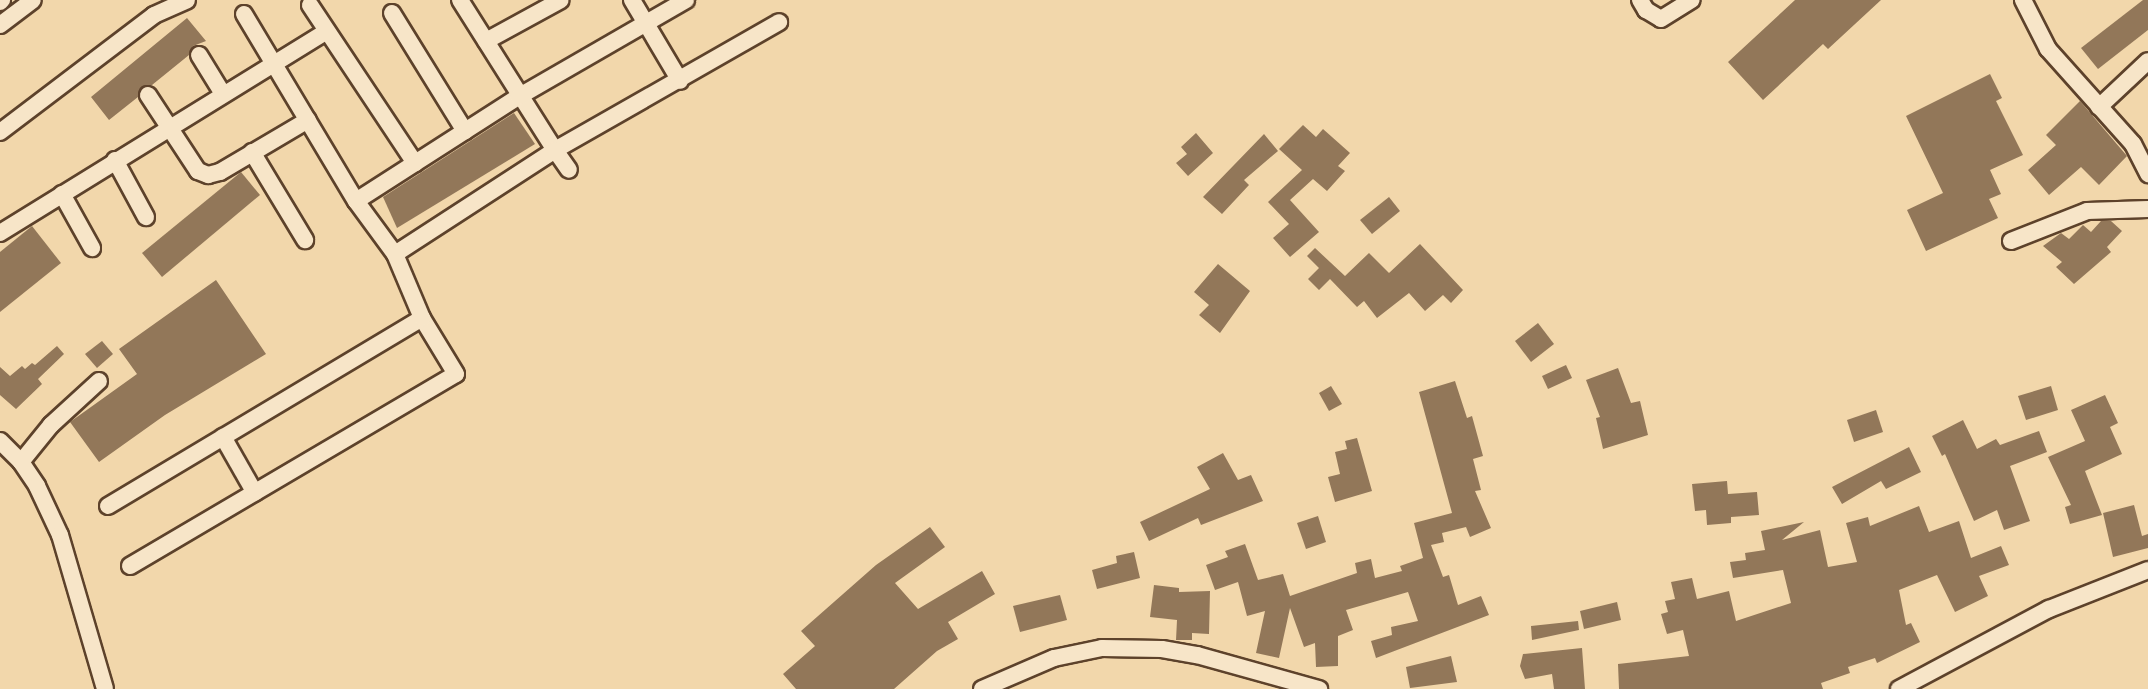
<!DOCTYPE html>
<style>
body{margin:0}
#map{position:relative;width:2148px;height:689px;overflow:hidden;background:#f2d7ab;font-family:Cardo,serif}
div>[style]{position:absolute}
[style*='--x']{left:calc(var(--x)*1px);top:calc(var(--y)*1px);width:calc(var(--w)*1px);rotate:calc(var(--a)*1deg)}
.building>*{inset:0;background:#927759}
.roads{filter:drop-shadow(2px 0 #5d422b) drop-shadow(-2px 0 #5d422b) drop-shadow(0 2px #5d422b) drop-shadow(0 -2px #5d422b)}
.minor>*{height:16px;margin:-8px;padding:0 8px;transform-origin:8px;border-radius:8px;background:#f7e5c8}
span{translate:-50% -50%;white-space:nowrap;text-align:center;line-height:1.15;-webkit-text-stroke:4.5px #f7e5c8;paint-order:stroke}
</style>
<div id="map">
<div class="building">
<i style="clip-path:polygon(1795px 0,1881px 0,1828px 49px,1823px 44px,1763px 100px,1728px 62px)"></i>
<i style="clip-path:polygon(2143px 0,2148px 0,2148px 30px,2098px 69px,2081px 48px)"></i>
<i style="clip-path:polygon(187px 18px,206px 41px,193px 46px,189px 55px,152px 85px,142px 87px,138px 97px,109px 120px,91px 97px)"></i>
<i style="clip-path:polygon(1990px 74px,2002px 98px,1996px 101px,2023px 155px,1990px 170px,2001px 194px,1989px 199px,1998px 218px,1926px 251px,1907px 210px,1943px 193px,1906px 116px)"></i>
<i style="clip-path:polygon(2080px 101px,2127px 156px,2099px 185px,2081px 167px,2049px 195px,2028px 170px,2056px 145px,2046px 135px)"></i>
<i style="clip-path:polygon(514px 113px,535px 144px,397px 228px,383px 197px)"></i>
<i style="clip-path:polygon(1303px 125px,1316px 137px,1323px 129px,1350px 153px,1338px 166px,1345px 171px,1327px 191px,1313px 179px,1290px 200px,1319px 232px,1290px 257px,1273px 238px,1289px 224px,1268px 202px,1302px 170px,1279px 149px)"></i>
<i style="clip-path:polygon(1196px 133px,1213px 153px,1188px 176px,1176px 163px,1187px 154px,1181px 147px)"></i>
<i style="clip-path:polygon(1264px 134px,1278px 151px,1244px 180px,1249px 185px,1222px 214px,1203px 197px)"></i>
<i style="clip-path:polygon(241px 172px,260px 195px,162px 277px,142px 253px)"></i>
<i style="clip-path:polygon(1389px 197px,1400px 211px,1372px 234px,1360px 220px)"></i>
<i style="clip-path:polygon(2101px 221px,2111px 221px,2122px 231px,2107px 247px,2111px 252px,2074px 284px,2056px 267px,2062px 262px,2043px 246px,2061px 233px,2069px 239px,2083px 225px,2091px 232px)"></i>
<i style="clip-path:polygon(32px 226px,61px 263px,0 312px,0 252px)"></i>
<i style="clip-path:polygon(1420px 244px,1463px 290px,1451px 303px,1443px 295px,1425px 311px,1409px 293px,1377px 318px,1364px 301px,1357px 307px,1330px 279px,1319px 290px,1308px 279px,1319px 268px,1307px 256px,1315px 248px,1345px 276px,1369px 253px,1389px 273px)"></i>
<i style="clip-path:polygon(1218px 264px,1250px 291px,1220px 333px,1199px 315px,1209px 305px,1194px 292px)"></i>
<i style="clip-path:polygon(216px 280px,266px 354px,165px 415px,99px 462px,70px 422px,137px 374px,119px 349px)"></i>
<i style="clip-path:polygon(1538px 323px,1554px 344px,1531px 362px,1515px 341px)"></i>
<i style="clip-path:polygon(102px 341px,113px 354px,97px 368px,85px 354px)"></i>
<i style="clip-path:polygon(57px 346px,64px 354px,38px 379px,42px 384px,16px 409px,0 395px,0 367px,10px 376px,22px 366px,25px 369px,32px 363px,35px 365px)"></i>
<i style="clip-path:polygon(1566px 365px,1572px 378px,1548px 389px,1542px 376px)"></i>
<i style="clip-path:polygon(1618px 368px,1631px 403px,1640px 401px,1648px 435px,1603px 449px,1596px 418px,1600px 417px,1586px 380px)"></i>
<i style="clip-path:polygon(1455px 381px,1467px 418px,1472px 416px,1483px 456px,1473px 459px,1481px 490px,1475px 491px,1491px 528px,1470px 537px,1466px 527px,1442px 533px,1444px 542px,1431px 545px,1443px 577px,1449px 575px,1458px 605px,1481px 596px,1489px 615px,1376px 658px,1371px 641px,1392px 635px,1391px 627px,1418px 621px,1408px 592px,1346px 610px,1353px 630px,1338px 636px,1338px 666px,1316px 667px,1315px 643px,1304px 647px,1290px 608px,1279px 658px,1256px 653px,1265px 611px,1247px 616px,1238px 582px,1215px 590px,1206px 565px,1228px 557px,1225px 551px,1245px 544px,1258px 580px,1283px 574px,1290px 596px,1357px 573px,1355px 563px,1371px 559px,1375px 578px,1402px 571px,1400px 566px,1423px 558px,1414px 523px,1452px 513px,1419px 392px)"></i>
<i style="clip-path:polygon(1331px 386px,1342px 404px,1329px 411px,1319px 393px)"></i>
<i style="clip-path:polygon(2051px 386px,2058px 410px,2026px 420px,2018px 396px)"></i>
<i style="clip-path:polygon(2105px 395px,2118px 423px,2110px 427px,2122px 454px,2085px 471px,2102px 515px,2070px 524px,2065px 507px,2071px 505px,2048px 457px,2085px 441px,2071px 410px)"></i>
<i style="clip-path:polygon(1876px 410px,1883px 432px,1854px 442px,1847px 420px)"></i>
<i style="clip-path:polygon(1963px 420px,1977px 449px,1996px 439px,2000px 445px,2039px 431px,2047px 452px,2010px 466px,2030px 521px,2004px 530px,1997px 510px,1974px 521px,1945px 454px,1942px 456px,1932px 436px)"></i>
<i style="clip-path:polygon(1357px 438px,1372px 491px,1335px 502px,1328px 477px,1340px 474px,1335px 452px,1347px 449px,1345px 441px)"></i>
<i style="clip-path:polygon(1909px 447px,1921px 472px,1886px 489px,1881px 481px,1842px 504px,1832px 487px)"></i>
<i style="clip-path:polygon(1223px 453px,1238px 480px,1251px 475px,1263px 501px,1201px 525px,1198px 518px,1149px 541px,1140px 522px,1210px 489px,1197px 467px)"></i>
<i style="clip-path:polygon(1727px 481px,1728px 494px,1757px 492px,1759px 515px,1731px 517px,1731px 523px,1707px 525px,1706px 510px,1695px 511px,1692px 484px)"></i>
<i style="clip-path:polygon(2134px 505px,2142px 536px,2148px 534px,2148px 548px,2113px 557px,2103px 513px)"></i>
<i style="clip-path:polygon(1919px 506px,1929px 532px,1959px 521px,1971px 558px,2001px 546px,2009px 565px,1979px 576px,1988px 596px,1955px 612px,1937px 575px,1899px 590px,1906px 625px,1911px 623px,1920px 642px,1877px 663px,1875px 658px,1848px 667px,1850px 673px,1821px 683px,1823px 689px,1619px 689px,1618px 664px,1689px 656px,1683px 630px,1667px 634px,1661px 614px,1668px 612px,1665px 601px,1675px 599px,1671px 582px,1692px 578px,1697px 599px,1729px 591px,1736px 621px,1791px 603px,1783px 570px,1733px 578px,1730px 562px,1746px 560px,1745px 553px,1765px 550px,1761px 531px,1804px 522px,1782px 540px,1820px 530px,1828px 567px,1857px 562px,1846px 523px,1868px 517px,1870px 526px)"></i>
<i style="clip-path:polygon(1318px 516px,1326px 542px,1306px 549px,1297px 523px)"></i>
<i style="clip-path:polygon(930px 527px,945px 547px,895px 583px,918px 609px,982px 571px,995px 594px,948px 622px,958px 639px,937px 651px,894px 689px,796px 689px,783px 674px,815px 646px,801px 631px,876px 565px)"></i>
<i style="clip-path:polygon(1134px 552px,1140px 578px,1097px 589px,1092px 570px,1117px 563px,1116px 556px)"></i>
<i style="clip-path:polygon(1154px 585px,1179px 588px,1179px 592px,1210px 591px,1209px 634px,1192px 633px,1192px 640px,1176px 640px,1177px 620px,1150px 617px)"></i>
<i style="clip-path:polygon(1060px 595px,1067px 620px,1020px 632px,1013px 606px)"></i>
<i style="clip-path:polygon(1617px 602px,1621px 620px,1584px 629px,1580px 611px)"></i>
<i style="clip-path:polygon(1578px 621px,1579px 630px,1532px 640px,1531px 626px)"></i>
<i style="clip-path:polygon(1582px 648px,1585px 689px,1554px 689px,1552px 674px,1525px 679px,1520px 666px,1523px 654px)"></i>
<i style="clip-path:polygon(1451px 656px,1457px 682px,1410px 688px,1406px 667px)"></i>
</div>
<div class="roads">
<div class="minor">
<i style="--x:460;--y:0;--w:178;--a:57.7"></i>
<i style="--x:555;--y:150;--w:258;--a:-29.7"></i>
<i style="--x:632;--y:0;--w:94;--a:59.3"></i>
<i style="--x:1640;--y:0;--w:12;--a:59"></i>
<i style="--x:1646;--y:10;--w:17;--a:31"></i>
<i style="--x:1661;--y:19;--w:36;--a:-32"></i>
<i style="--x:2023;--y:0;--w:55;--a:63"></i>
<i style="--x:2048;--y:49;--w:127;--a:48.2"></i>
<i style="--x:2133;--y:144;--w:34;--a:63"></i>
<i style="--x:0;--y:2;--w:3;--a:-45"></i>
<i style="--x:310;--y:5;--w:190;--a:56.4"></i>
<i style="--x:392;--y:13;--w:139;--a:58.3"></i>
<i style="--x:244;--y:14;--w:218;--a:59.1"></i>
<i style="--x:356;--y:201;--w:66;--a:53.7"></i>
<i style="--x:395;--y:254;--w:191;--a:-33"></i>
<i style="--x:555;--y:150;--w:24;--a:55"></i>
<i style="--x:0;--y:25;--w:41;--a:-37.1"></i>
<i style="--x:486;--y:41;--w:85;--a:-28.7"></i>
<i style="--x:199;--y:55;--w:46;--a:58.4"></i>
<i style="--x:148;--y:95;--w:91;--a:56.7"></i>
<i style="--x:198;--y:171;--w:11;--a:22"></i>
<i style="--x:208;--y:175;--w:12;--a:-14"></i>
<i style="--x:220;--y:172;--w:102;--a:-30.6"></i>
<i style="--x:2099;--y:107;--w:67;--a:-43.2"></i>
<i style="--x:0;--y:132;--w:193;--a:-37.2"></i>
<i style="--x:154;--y:15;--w:36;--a:-24"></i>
<i style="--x:252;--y:152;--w:103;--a:58.9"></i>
<i style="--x:115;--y:160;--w:65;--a:61.5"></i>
<i style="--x:62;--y:194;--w:62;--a:60.9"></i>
<i style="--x:356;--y:201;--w:193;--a:-32.7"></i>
<i style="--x:518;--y:97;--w:194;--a:-30"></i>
<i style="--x:0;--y:233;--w:384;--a:-31.7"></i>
<i style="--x:2011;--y:241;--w:82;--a:-21.5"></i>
<i style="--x:2087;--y:211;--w:61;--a:-1.9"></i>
<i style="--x:223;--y:437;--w:64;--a:60.3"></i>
<i style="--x:0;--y:441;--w:30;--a:45"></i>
<i style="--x:21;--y:462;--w:29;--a:56"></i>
<i style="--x:37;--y:486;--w:54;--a:64.9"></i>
<i style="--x:60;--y:535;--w:160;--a:73.7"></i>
<i style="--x:21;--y:462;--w:48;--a:-51"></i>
<i style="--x:51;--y:425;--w:65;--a:-42.5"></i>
<i style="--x:108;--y:506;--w:366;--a:-30.9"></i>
<i style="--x:130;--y:566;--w:378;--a:-30.5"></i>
<i style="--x:456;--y:374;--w:66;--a:-121.3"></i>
<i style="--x:422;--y:318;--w:69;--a:-112.9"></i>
<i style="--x:982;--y:689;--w:78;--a:-23.3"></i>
<i style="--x:1054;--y:658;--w:49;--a:-11.8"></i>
<i style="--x:1102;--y:648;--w:60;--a:1"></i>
<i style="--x:1162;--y:649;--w:36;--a:10"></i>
<i style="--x:1197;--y:655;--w:127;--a:15.6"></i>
<i style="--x:1899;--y:689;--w:170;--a:-28.1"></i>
<i style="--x:2049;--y:609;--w:106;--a:-21.5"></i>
</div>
</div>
</div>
